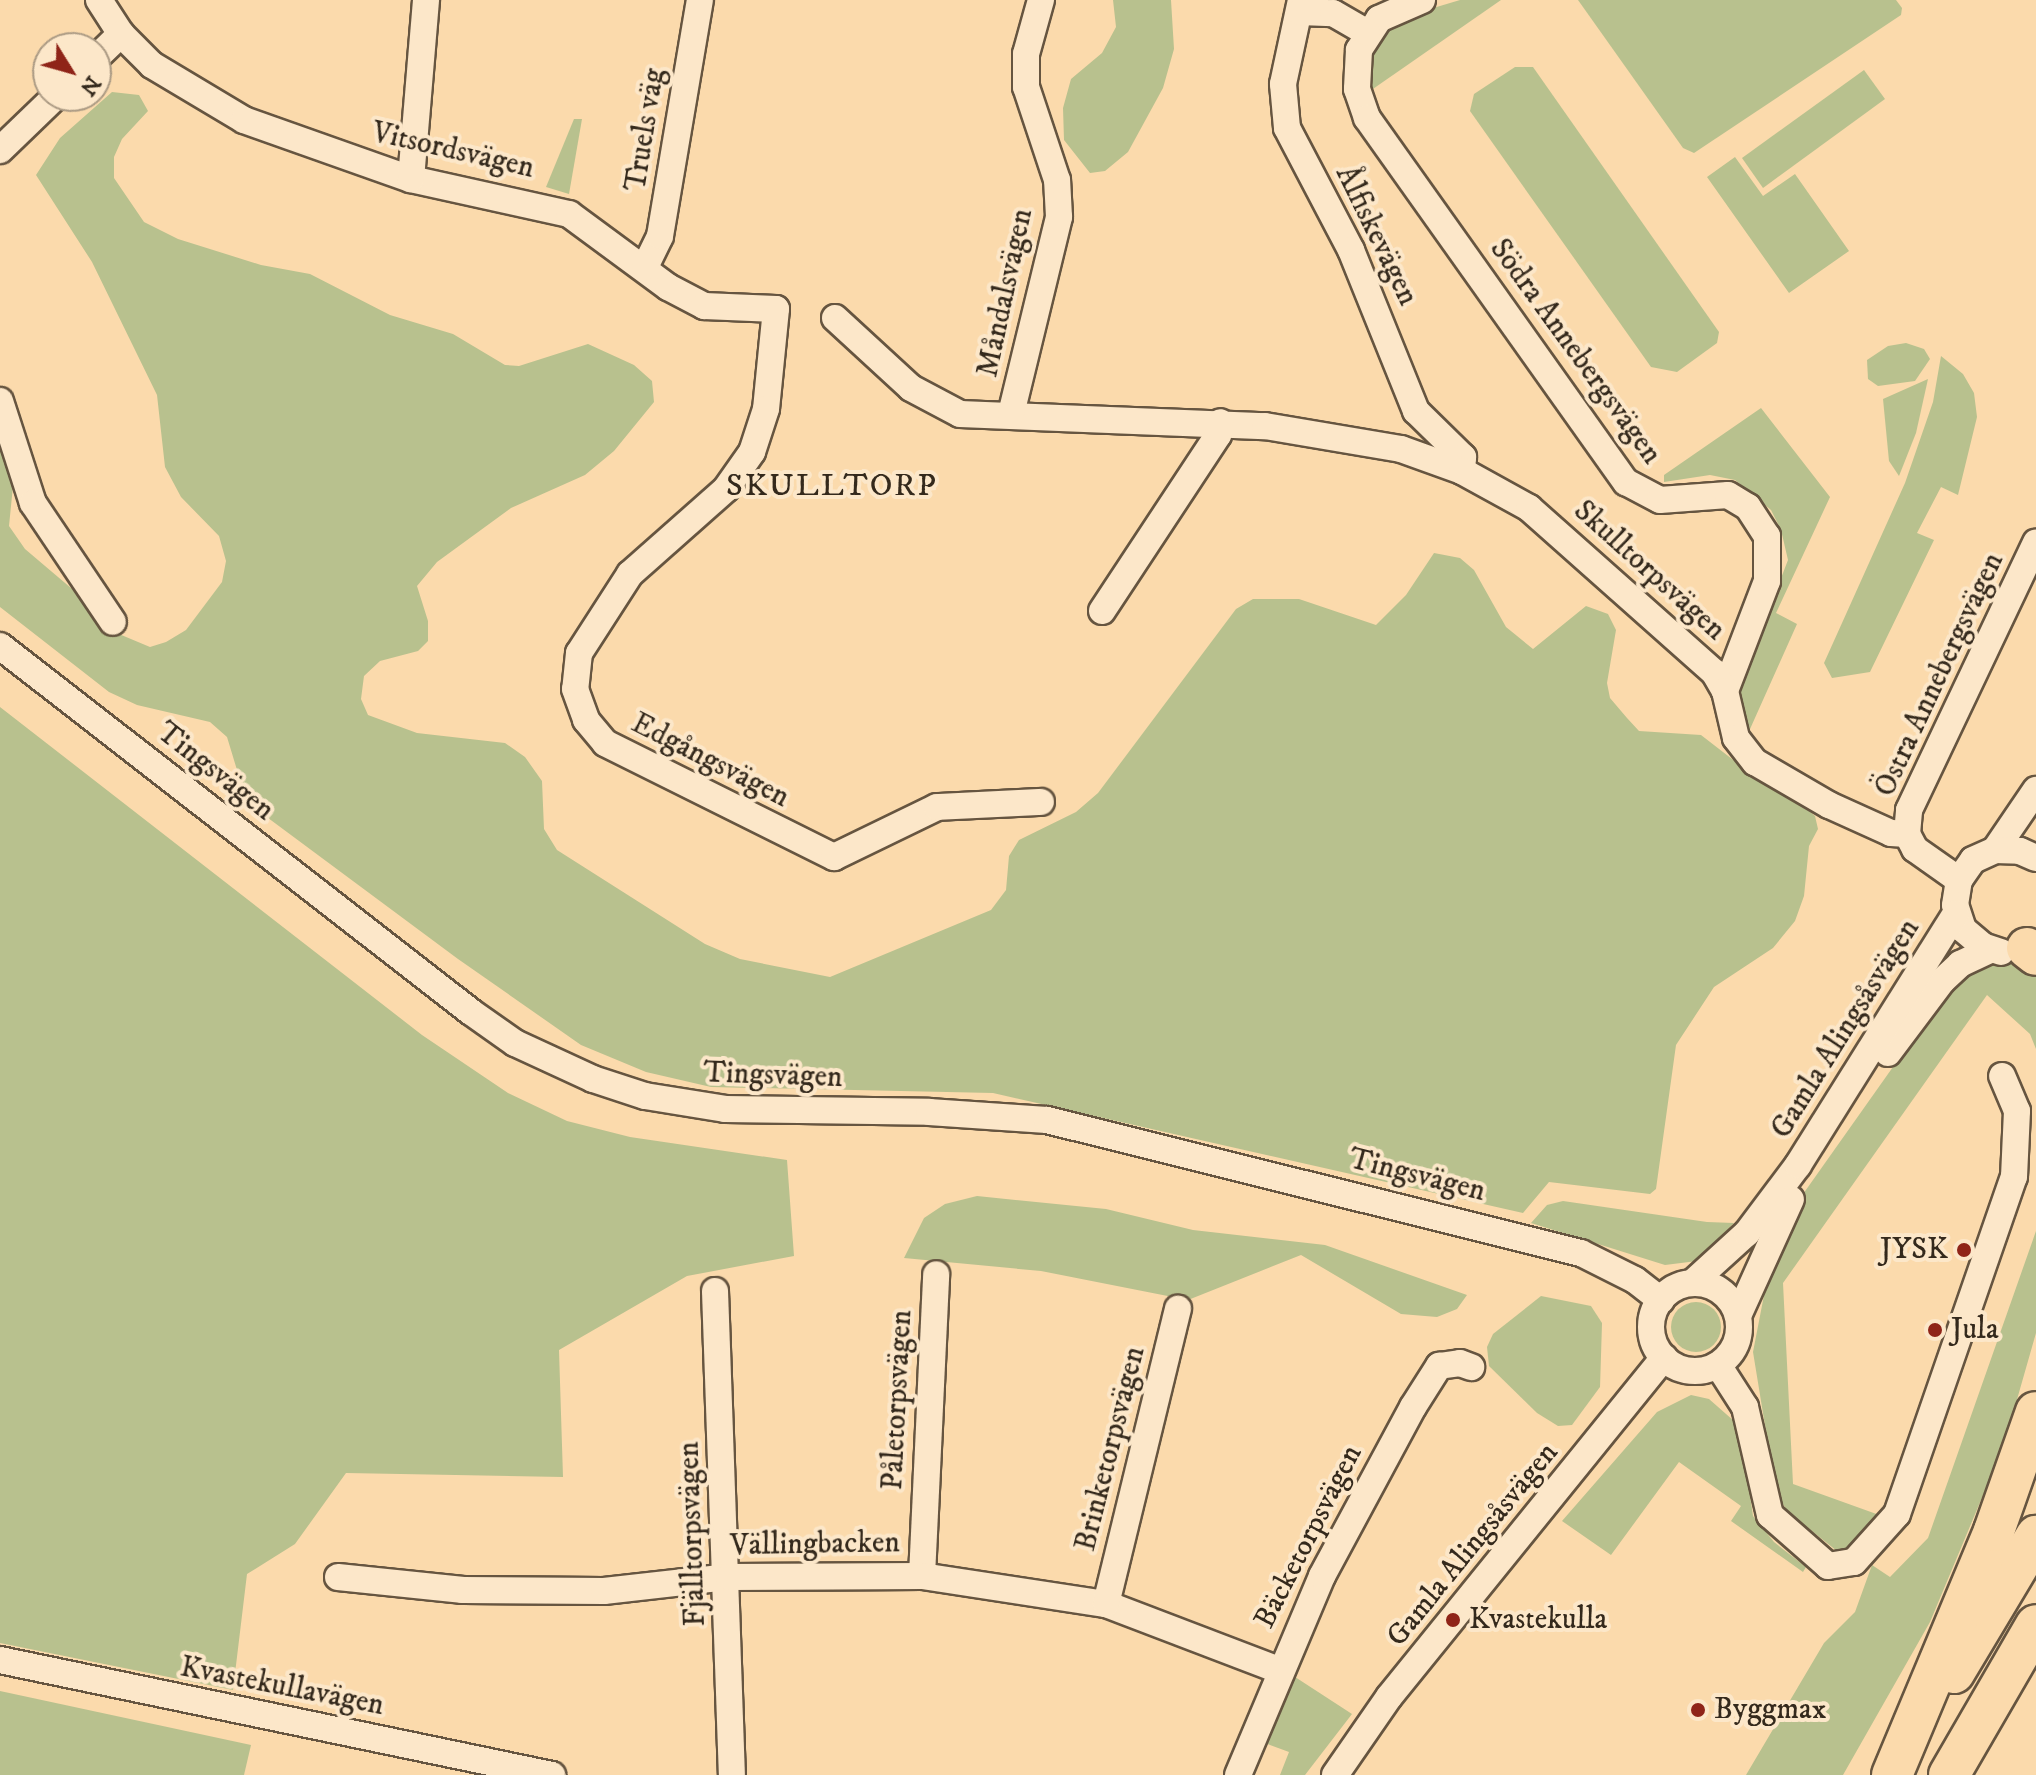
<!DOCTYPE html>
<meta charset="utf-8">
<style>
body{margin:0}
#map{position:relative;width:2036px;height:1775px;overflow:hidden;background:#fbdaac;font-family:"IM FELL DW Pica",serif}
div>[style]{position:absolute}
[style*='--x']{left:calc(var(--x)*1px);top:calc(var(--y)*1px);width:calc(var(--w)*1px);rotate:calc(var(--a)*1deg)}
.green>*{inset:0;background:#b8c18e}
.round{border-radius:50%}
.roads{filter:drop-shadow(2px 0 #665540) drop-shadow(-2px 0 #665540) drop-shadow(0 2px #665540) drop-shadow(0 -2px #665540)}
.minor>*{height:26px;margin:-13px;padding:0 13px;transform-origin:13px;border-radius:13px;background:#fce7c9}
.minor>.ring{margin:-13px;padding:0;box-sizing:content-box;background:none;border:26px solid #fce7c9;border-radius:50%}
.highway>*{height:40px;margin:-20px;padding:0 20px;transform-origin:20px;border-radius:20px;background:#fbdaac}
.dots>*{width:22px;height:22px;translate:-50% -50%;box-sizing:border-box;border:4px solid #fce7c9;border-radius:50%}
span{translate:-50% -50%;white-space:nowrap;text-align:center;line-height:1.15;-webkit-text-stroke:8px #fce7c9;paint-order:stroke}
.street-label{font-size:30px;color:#34291c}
.poi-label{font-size:30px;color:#34291c}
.right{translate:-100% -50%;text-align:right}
.left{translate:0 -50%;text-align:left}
.neighbourhood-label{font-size:32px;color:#34291c;letter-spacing:2px}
.north{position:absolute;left:32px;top:32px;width:80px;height:80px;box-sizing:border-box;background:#fce7c9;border:2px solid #ac9b84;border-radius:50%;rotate:127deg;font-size:22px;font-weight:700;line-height:32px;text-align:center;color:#34291c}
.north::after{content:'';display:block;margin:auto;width:28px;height:36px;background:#8f2418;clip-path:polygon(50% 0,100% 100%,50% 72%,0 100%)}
</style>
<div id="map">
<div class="green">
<i style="clip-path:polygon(1113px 0,1171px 0,1174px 49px,1163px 88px,1128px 152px,1105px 171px,1090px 173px,1064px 140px,1063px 108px,1071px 79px,1102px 53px,1116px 27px)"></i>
<i style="clip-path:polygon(1460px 0,1501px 0,1370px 91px,1372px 53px,1400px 18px)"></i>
<i style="clip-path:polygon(1578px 0,1896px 0,1902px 8px,1901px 15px,1694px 153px,1683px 148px)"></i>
<i style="clip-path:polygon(1515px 67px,1533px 67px,1719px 332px,1717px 343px,1677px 372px,1651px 367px,1470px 111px,1474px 94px)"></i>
<i style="clip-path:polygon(1864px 70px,1885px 99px,1763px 188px,1742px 158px)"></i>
<i style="clip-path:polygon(112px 92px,139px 95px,148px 111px,122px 139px,114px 157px,114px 178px,144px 222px,178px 239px,261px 265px,310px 274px,390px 315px,453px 334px,505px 365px,519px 366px,588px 344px,634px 365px,652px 381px,654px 402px,614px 451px,585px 475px,511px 508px,437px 562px,417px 586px,428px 621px,428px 641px,418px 651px,380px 661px,364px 676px,361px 699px,368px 715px,417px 733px,505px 743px,525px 757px,542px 781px,544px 829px,557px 850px,705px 944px,740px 959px,830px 977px,991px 910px,1006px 890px,1009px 856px,1019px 840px,1076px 812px,1098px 793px,1236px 609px,1253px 599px,1299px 599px,1376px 625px,1406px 595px,1434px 553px,1460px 558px,1474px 570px,1506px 627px,1533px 649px,1586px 606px,1608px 614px,1616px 630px,1607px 683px,1610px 698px,1627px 718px,1639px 731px,1701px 735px,1763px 783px,1802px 805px,1815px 816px,1818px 829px,1809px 846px,1804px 896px,1795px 921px,1773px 948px,1714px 987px,1676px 1045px,1656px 1189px,1650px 1194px,1549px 1182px,1523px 1213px,993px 1093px,711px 1087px,646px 1072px,581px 1045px,458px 959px,260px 812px,244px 793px,227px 737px,210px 722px,137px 705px,109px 692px,0 607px,0 422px,16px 456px,9px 526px,25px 549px,91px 605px,107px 629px,150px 647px,166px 642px,186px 630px,222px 582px,226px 561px,219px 536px,181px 497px,165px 467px,157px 395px,92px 262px,36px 175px,60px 138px)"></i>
<i style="clip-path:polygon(574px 119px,582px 119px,569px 194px,546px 187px)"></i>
<i style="clip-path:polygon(1735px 157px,1763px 196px,1795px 174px,1849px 251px,1789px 293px,1707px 177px)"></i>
<i style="clip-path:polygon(1906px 343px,1924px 349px,1930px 359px,1915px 381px,1878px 386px,1868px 379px,1867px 360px,1888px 346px)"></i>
<i style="clip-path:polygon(1941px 356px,1963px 374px,1974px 393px,1977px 417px,1958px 495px,1941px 487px,1917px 533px,1934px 540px,1870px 672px,1832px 678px,1824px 663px,1905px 483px,1933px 402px)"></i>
<i style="clip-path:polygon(1928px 379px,1916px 433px,1899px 476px,1889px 461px,1883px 399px)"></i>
<i style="clip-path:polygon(1761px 408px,1830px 497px,1776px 613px,1797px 624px,1746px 738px,1735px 698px,1788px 560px,1781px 530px,1771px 510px,1735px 480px,1710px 475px,1664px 482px,1664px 475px)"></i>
<i style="clip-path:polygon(0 707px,422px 1035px,508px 1093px,567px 1121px,630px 1137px,787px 1160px,794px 1256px,687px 1276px,559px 1350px,563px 1477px,346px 1473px,295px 1544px,247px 1574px,233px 1690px,0 1643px)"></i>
<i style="clip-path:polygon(2010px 961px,2036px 971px,2036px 1049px,2030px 1034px,1987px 995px,1783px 1283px,1793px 1484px,1882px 1516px,1846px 1552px,1837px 1551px,1788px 1512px,1776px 1493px,1753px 1352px,1772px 1254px,1796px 1204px,1946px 992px,1964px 973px,1990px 962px)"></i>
<i style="clip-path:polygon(977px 1196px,1106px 1209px,1193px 1230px,1325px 1245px,1467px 1295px,1457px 1309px,1437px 1317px,1401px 1314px,1301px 1255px,1188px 1300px,1041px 1271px,904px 1258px,924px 1218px,945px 1204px)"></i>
<i style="clip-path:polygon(1563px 1201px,1707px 1222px,1734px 1223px,1697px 1261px,1665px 1265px,1531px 1223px,1547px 1205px)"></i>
<i style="clip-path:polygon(2036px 1231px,2036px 1333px,2004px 1445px,1930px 1622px,1843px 1775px,1746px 1775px,1824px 1643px,1855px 1612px,1872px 1565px,1890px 1577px,1928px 1538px)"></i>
<i style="clip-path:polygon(1541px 1296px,1591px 1306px,1602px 1323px,1600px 1387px,1572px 1425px,1558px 1426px,1537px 1413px,1489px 1366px,1487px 1347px,1493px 1334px)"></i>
<i class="round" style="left:1671px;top:1302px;width:50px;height:50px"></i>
<i style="clip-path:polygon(1691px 1395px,1709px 1399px,1734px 1421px,1743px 1447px,1753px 1516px,1774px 1542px,1806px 1567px,1803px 1572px,1731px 1521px,1741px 1506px,1679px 1462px,1611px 1555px,1562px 1521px,1657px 1412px)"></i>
<i style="clip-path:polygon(1292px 1675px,1352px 1714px,1305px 1775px,1280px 1775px,1289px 1752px,1265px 1743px)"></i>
<i style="clip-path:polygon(0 1691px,251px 1745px,244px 1775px,0 1775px)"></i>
</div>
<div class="roads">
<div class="minor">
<i style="--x:99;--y:0;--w:40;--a:57.1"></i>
<i style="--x:121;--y:34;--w:44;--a:45"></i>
<i style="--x:152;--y:65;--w:107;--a:30.9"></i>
<i style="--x:244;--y:120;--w:177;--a:19.5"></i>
<i style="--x:411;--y:179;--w:162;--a:12.5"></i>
<i style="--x:569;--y:214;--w:123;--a:36.4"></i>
<i style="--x:668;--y:287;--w:41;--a:27.8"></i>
<i style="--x:704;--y:306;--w:72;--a:2.4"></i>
<i style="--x:776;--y:309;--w:100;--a:95.7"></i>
<i style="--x:766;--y:409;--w:45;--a:108"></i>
<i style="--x:752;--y:452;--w:45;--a:125.1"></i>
<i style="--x:726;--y:489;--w:128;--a:138.5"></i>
<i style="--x:630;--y:574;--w:94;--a:122.8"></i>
<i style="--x:579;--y:653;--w:36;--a:96"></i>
<i style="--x:575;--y:689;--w:33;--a:70"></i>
<i style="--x:586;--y:720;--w:30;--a:50"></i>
<i style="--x:605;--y:743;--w:256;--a:26.5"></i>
<i style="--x:834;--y:857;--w:114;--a:-25.9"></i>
<i style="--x:937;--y:807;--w:104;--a:-2.8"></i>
<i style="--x:1301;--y:0;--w:86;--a:102.1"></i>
<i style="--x:1283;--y:84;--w:44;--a:84.8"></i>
<i style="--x:1287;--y:128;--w:138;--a:62.3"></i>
<i style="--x:1351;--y:250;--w:174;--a:68"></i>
<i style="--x:1416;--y:411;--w:66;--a:44.4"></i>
<i style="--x:1463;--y:457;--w:14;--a:94"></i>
<i style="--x:1422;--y:0;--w:47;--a:156.2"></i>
<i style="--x:1379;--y:19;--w:37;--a:123"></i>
<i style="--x:1359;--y:50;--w:39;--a:93"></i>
<i style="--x:1357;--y:89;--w:31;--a:71"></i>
<i style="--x:1367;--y:118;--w:447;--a:54.6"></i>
<i style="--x:1626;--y:482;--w:38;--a:28"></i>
<i style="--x:1660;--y:500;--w:68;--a:-4.2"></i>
<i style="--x:1728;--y:495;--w:23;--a:31"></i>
<i style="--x:1748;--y:507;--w:35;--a:57"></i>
<i style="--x:1767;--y:536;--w:45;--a:90"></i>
<i style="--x:1767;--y:581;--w:118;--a:110.9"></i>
<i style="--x:1300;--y:12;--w:33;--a:2"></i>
<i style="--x:1333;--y:13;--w:39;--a:30"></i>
<i style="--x:96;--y:58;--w:35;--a:-44"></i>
<i style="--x:0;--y:150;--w:78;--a:-44"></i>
<i style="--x:411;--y:179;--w:180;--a:-85.2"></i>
<i style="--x:645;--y:267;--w:34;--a:-64"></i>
<i style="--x:660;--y:236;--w:239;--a:-80.4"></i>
<i style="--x:835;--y:318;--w:103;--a:42.6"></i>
<i style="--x:911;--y:388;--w:55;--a:28"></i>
<i style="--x:960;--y:414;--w:305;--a:2.3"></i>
<i style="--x:1265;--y:426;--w:138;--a:9.6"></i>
<i style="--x:1401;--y:449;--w:65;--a:19.8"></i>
<i style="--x:1462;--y:471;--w:77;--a:28.9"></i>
<i style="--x:1529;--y:508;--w:247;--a:41.6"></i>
<i style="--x:1714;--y:672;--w:22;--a:60"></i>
<i style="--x:1725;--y:691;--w:48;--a:76.8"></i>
<i style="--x:1736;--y:738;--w:31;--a:52"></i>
<i style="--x:1755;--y:762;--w:86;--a:30.2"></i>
<i style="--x:1829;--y:805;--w:68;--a:24.3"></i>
<i style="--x:1891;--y:833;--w:16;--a:4"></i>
<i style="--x:1907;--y:834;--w:17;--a:62"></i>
<i style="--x:1915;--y:849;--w:54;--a:35.2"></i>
<i style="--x:0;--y:401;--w:107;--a:72.1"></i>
<i style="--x:33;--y:503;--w:143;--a:56.1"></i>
<i style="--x:1011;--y:414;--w:203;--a:-76.3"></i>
<i style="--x:1059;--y:217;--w:37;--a:-93"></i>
<i style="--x:1057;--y:180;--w:98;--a:-108.4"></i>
<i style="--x:1026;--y:87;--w:33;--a:-90"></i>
<i style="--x:1026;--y:54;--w:56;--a:-74.5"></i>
<i style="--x:1102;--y:611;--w:211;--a:-56.6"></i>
<i style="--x:1218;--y:435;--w:13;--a:-81"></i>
<i style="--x:0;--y:646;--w:596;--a:37.85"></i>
<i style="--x:471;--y:1012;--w:54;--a:35.2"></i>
<i style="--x:515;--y:1043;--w:86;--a:24.8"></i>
<i style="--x:593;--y:1079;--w:55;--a:18.1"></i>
<i style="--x:645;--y:1096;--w:81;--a:9.2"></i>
<i style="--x:725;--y:1109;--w:204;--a:0.8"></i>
<i style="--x:929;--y:1112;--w:118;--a:3.9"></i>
<i style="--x:1047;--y:1120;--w:550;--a:13.99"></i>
<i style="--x:1581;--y:1253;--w:60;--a:26.6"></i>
<i style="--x:1635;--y:1280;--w:33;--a:38"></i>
<i style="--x:1907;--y:834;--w:24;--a:-85"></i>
<i style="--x:1909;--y:810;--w:296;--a:-64.6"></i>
<i style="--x:1995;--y:850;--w:73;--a:-55.7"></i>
<i style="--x:2001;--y:952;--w:19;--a:-162"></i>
<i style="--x:1983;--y:946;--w:26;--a:-140"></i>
<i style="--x:1963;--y:929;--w:25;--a:-108"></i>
<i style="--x:1955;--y:905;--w:25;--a:-81"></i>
<i style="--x:1959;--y:880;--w:24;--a:-55"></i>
<i style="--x:1973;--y:860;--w:24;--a:-24"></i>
<i style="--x:1995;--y:850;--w:25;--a:2"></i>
<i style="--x:2020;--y:851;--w:17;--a:24"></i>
<i style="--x:1888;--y:1053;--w:90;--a:-53.1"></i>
<i style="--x:1942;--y:981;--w:25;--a:-43"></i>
<i style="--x:1960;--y:964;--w:33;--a:-25"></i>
<i style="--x:1692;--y:1283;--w:74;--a:-42.3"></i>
<i style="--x:1747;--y:1233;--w:85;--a:-53.1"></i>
<i style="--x:1798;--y:1165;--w:297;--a:-57.9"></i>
<i class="ring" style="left:1651px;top:1283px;width:62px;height:62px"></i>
<i style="--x:715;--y:1291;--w:484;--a:88"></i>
<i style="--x:1738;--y:1316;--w:128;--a:-65.6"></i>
<i style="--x:1718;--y:1365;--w:50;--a:57.3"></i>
<i style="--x:1745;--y:1407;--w:111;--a:77"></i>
<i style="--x:1770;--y:1515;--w:77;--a:41.3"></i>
<i style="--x:1828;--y:1566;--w:26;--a:-9"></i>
<i style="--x:1854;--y:1562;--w:64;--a:-48.1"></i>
<i style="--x:1897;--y:1514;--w:357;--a:-70.9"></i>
<i style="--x:2014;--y:1177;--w:66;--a:-87.4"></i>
<i style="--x:2017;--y:1111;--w:38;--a:-113"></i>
<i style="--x:922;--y:1576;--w:302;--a:-87.3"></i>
<i style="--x:338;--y:1577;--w:126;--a:5.9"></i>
<i style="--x:463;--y:1590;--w:141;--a:0.4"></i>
<i style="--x:604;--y:1591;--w:126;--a:-6.4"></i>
<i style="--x:729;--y:1577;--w:193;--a:-0.3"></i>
<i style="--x:922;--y:1576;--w:186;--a:8.7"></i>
<i style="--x:1106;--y:1604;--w:185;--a:20.9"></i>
<i style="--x:1106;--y:1604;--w:304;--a:-76.3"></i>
<i style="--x:0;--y:1660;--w:564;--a:11.77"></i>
<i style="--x:1238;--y:1775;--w:216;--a:-67.1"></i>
<i style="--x:1322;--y:1576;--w:192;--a:-61.7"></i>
<i style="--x:1413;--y:1407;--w:49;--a:-57.6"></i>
<i style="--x:1439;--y:1366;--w:21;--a:-8"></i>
<i style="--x:1460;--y:1363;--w:12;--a:20"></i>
<i style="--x:1335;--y:1775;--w:95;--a:-55.3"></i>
<i style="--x:1389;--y:1697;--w:437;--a:-51"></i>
</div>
<div class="highway">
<i style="--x:2027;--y:948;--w:11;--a:38"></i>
<i style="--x:1954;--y:1673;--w:160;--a:-59.1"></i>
<i style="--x:1892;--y:1775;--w:264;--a:-67.3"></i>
<i style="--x:1994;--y:1531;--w:126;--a:-70.6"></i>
<i style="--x:1949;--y:1775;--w:173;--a:-59.9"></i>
</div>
</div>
<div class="dots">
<i style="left:1964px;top:1250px;background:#8f2418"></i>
<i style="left:1935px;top:1330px;background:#8f2418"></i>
<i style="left:1453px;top:1620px;background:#8f2418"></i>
<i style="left:1698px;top:1710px;background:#8f2418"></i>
</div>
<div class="street-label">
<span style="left:646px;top:130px;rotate:-81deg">Truels väg</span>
<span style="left:453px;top:151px;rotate:13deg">Vitsordsvägen</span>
<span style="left:1376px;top:236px;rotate:64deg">Ålfiskevägen</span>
<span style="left:1006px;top:293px;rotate:-78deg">Måndalsvägen</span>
<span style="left:1575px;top:352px;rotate:54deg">Södra Annebergsvägen</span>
<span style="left:1649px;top:571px;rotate:42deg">Skulltorpsvägen</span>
<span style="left:1940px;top:675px;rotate:-65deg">Östra Annebergsvägen</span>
<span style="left:710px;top:761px;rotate:27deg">Edgångsvägen</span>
<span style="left:215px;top:772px;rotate:38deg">Tingsvägen</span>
<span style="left:1846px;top:1029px;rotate:-58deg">Gamla Alingsåsvägen</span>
<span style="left:773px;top:1076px;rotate:2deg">Tingsvägen</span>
<span style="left:1417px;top:1176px;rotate:14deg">Tingsvägen</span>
<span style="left:898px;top:1400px;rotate:-87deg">Påletorpsvägen</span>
<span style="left:1111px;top:1449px;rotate:-76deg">Brinketorpsvägen</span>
<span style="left:693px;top:1534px;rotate:-92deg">Fjälltorpsvägen</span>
<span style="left:1309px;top:1537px;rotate:-63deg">Bäcketorpsvägen</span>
<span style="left:815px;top:1545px;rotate:-1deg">Vällingbacken</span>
<span style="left:1473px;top:1545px;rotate:-51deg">Gamla Alingsåsvägen</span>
<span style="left:282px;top:1687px;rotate:11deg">Kvastekullavägen</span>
</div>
<div class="poi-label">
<span class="right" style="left:1948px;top:1250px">JYSK</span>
<span class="left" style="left:1951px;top:1330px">Jula</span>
<span class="left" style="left:1469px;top:1620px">Kvastekulla</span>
<span class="left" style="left:1714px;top:1710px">Byggmax</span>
</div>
<div class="neighbourhood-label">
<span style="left:832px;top:486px">SKULLTORP</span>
</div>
<div class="north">N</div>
</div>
